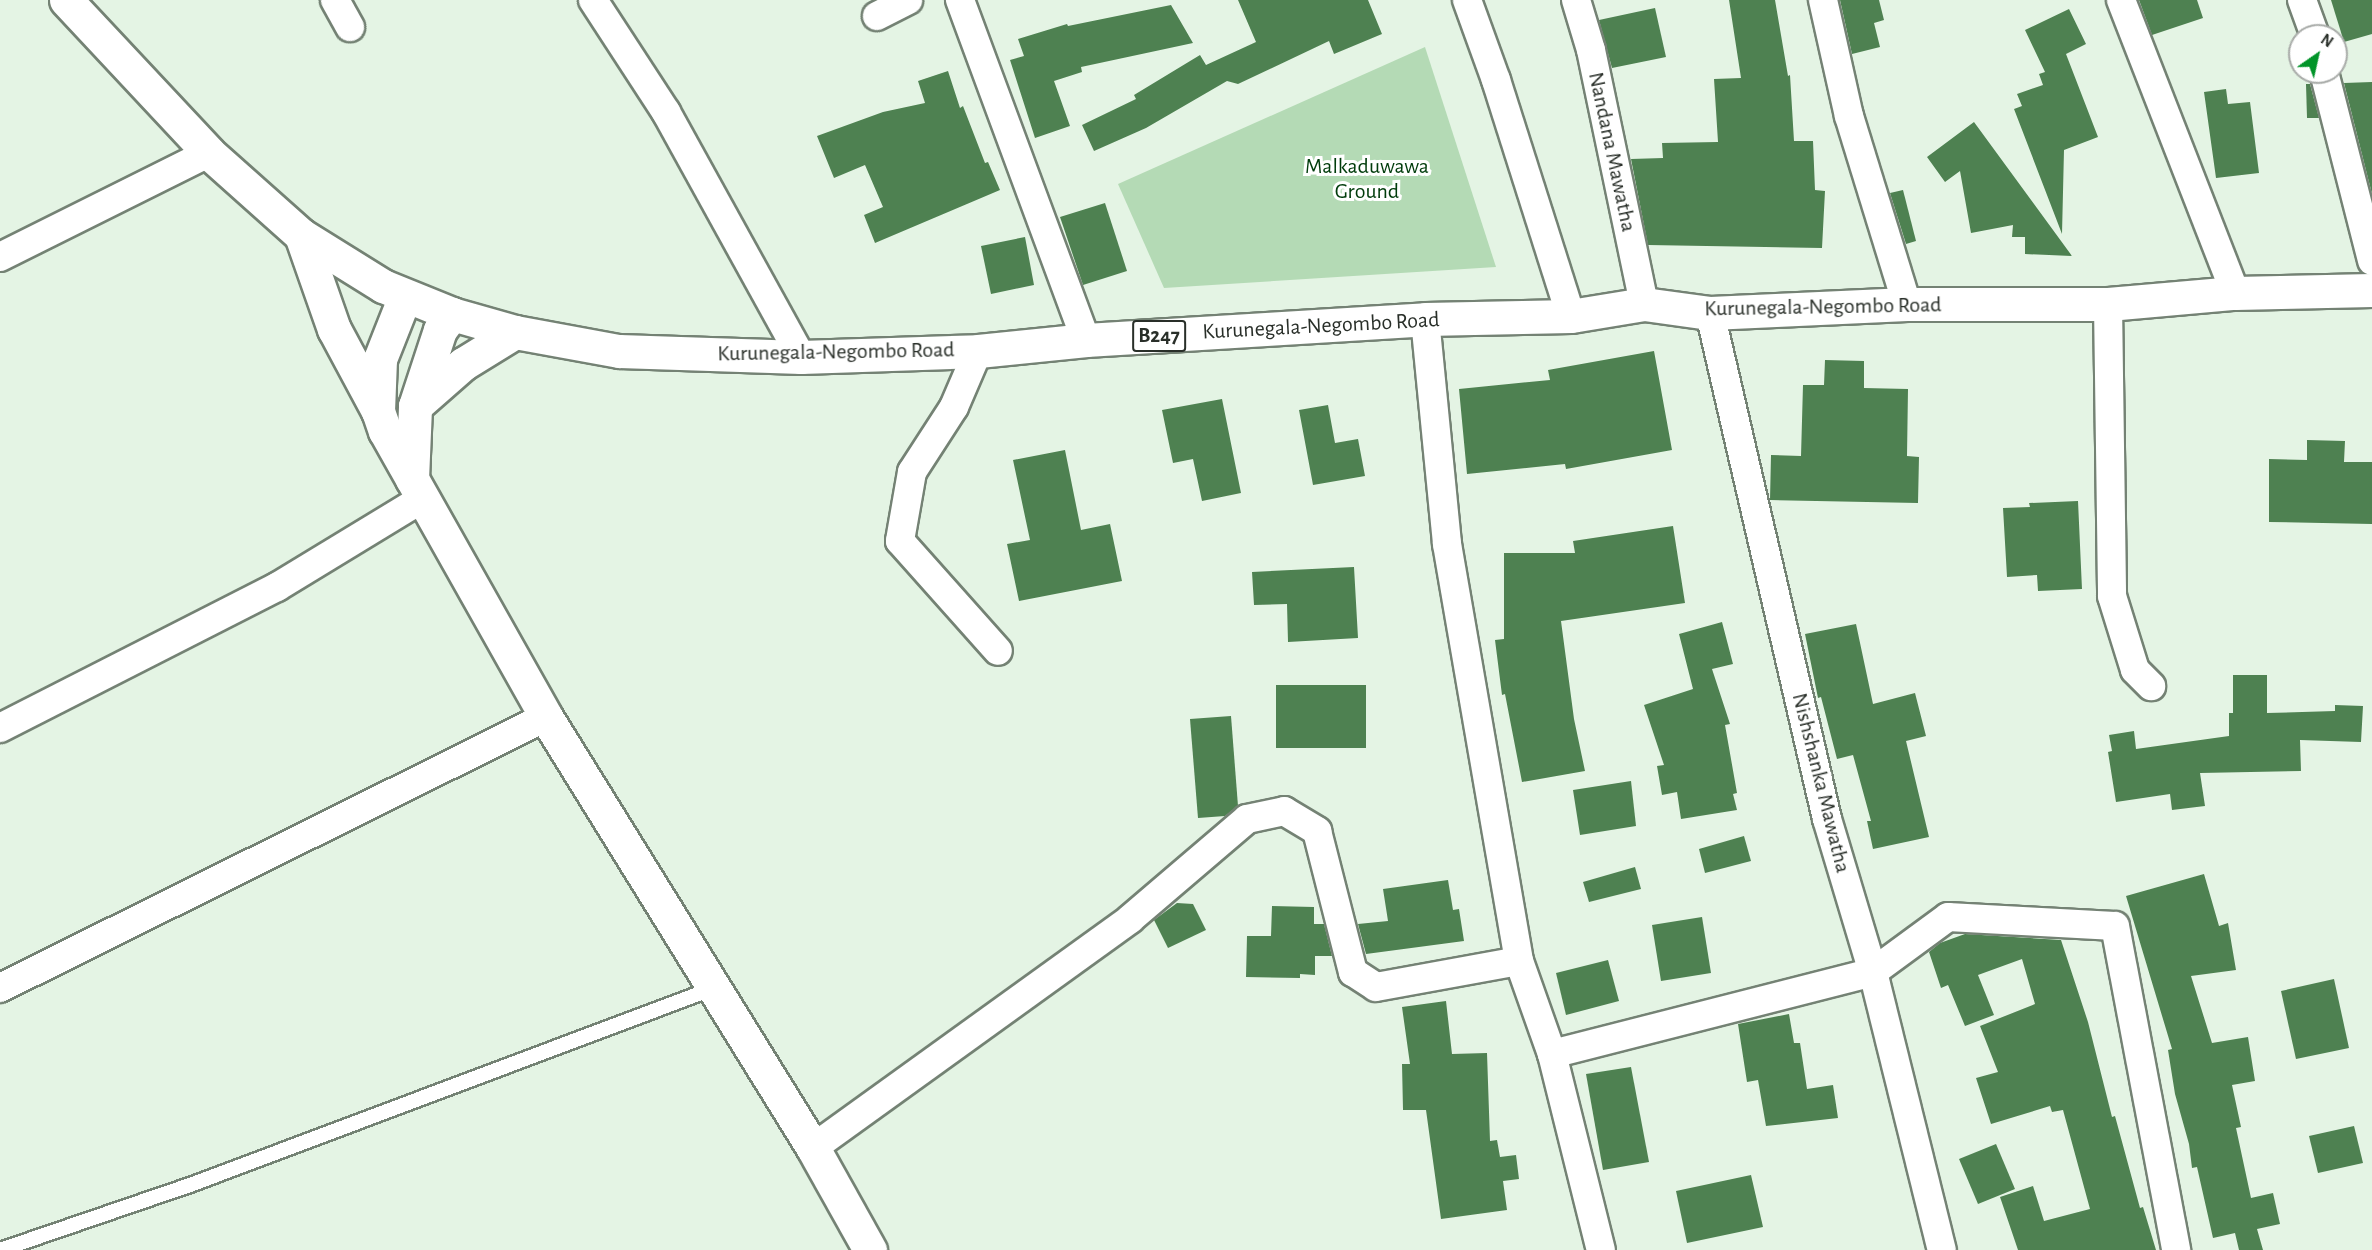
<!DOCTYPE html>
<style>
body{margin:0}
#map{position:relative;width:2372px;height:1250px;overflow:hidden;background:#e4f4e4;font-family:"Alegreya Sans",sans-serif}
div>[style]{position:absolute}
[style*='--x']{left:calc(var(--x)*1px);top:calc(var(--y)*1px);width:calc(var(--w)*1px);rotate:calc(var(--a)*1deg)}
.green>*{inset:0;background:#b4dab5}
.building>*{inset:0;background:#4e8151}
.roads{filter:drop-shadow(2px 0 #748274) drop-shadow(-2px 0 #748274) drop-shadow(0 2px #748274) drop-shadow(0 -2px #748274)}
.service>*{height:14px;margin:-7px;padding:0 7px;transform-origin:7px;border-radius:7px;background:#fff}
.minor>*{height:28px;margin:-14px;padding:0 14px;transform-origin:14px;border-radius:14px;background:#fff}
.tertiary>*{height:33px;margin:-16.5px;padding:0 16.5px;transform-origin:16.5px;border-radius:16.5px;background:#fff}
.primary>*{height:33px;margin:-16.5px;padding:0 16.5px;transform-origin:16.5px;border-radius:16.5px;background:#fff}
span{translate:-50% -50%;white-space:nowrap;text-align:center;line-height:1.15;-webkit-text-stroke:6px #fff;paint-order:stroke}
.shield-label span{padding:2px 4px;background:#fff;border:2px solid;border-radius:4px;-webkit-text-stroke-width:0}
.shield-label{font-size:21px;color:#292f29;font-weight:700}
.street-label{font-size:22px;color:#292f29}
.park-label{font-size:22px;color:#003c0b}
.north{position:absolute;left:2288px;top:24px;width:60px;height:60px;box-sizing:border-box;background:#fff;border:2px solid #a9aca9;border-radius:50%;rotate:34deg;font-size:16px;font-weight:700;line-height:24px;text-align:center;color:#292f29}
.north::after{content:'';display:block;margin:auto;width:21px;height:27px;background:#019429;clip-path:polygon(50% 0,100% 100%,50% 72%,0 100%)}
</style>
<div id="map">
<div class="green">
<i style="clip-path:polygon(1425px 47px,1496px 267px,1164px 288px,1118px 184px)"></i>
</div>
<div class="building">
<i style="clip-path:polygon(1238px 0,1368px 0,1382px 34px,1334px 54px,1329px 41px,1238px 84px,1227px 81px,1146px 128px,1094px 151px,1082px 125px,1136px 99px,1134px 95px,1200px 55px,1206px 65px,1256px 42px)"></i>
<i style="clip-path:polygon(1729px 0,1775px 0,1788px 76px,1790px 75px,1794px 141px,1813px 141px,1815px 190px,1825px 191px,1822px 248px,1648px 245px,1631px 159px,1663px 158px,1662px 143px,1718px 142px,1714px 79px,1741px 78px)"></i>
<i style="clip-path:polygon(1840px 0,1879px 0,1884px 20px,1874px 23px,1880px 47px,1852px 54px)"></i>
<i style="clip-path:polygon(2139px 0,2197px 0,2203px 18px,2152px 35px)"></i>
<i style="clip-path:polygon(2331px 0,2372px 0,2372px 34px,2344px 42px)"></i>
<i style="clip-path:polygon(1171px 5px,1193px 43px,1081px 67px,1082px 72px,1054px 81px,1070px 126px,1035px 138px,1010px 60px,1024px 56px,1018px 39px,1067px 24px,1068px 26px)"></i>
<i style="clip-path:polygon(1655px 8px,1666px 57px,1612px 68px,1599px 20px)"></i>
<i style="clip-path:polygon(2069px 9px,2086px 44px,2066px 54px,2098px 137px,2064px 150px,2062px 234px,2014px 109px,2022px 106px,2017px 94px,2043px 85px,2039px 74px,2045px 72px,2025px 30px)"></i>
<i style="clip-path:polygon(948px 71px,960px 108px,963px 106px,985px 163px,988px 162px,1000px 190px,875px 243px,864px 215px,883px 207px,865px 165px,834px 178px,817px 136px,883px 112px,925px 103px,918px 81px)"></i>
<i style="clip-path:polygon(2372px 82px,2372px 194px,2344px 83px)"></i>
<i style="clip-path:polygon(2306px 84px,2310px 84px,2319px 118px,2307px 118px)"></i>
<i style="clip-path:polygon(2226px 89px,2228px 104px,2250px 102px,2259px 173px,2216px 178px,2204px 92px)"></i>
<i style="clip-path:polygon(1974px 122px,2072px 256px,2025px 254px,2025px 237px,2012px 237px,2013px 225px,1971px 233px,1960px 171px,1945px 182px,1927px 157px)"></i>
<i style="clip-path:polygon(1903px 190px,1916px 241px,1906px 244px,1890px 193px)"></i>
<i style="clip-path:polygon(1105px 203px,1127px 271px,1083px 285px,1060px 217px)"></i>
<i style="clip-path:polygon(1025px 237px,1034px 285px,991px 294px,981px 246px)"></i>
<i style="clip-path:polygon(1654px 351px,1672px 450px,1566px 469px,1565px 464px,1467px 474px,1459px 389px,1550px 380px,1548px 370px)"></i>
<i style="clip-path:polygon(1825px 360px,1864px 361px,1864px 388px,1908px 389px,1907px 456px,1919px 457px,1918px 503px,1770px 500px,1771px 455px,1801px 456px,1803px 385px,1824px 385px)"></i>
<i style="clip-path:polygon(1222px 399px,1241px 493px,1202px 501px,1193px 459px,1173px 463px,1162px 410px)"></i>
<i style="clip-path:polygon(1328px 405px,1335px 443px,1358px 439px,1365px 476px,1313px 485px,1299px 410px)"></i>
<i style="clip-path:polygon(2307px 440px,2345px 441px,2344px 462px,2372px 462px,2372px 524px,2269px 522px,2269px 459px,2307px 460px)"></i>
<i style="clip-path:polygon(1065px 450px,1081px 530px,1110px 524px,1122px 581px,1019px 601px,1007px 544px,1030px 540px,1013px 460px)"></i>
<i style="clip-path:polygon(2078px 501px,2082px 589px,2038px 591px,2037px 575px,2007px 577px,2003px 508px,2030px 507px,2029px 503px)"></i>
<i style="clip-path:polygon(1673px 526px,1685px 603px,1561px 621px,1574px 719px,1585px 771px,1522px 782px,1505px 694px,1502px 695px,1495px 640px,1504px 639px,1504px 553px,1575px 553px,1573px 541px)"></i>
<i style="clip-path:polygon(1354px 567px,1358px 638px,1288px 642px,1287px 604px,1254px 605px,1252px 572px)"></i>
<i style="clip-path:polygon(1722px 622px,1733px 664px,1712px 669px,1730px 724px,1725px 725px,1737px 793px,1733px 794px,1737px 810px,1681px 819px,1677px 792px,1662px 795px,1657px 766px,1664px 765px,1644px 705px,1693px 689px,1679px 634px)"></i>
<i style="clip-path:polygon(1856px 624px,1873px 704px,1915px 693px,1926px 736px,1906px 741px,1929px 837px,1873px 849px,1867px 821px,1871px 821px,1853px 755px,1837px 759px,1821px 697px,1818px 698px,1805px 634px)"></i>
<i style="clip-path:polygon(2233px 675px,2267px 675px,2267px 713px,2335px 711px,2335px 705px,2363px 706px,2361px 742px,2300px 740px,2301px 771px,2200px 773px,2205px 806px,2172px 810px,2170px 794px,2116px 802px,2108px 752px,2112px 751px,2109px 735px,2134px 731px,2136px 749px,2229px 736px,2229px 713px,2233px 713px)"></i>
<i style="clip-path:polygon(1276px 685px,1366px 685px,1366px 748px,1276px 748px)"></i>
<i style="clip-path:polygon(1231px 716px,1238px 806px,1225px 816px,1198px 818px,1190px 719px)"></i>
<i style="clip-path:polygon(1631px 781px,1636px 826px,1580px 835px,1573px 790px)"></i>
<i style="clip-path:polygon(1744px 836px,1751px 861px,1705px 873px,1699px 849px)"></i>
<i style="clip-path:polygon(1635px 867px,1641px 889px,1589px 902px,1583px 882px)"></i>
<i style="clip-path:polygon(2204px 874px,2219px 926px,2228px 923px,2236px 970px,2191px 976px,2212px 1043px,2248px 1037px,2255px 1081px,2232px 1085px,2241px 1127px,2236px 1128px,2251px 1198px,2273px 1193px,2280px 1224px,2257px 1229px,2263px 1250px,2239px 1250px,2235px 1233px,2213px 1238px,2197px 1167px,2192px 1168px,2189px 1144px,2175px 1094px,2168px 1050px,2172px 1049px,2126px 896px)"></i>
<i style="clip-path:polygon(1448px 880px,1453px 910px,1459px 909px,1464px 941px,1366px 954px,1358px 924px,1388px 921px,1383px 889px)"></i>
<i style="clip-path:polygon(1177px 903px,1193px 904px,1206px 930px,1168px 948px,1154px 920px)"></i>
<i style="clip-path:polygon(1272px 906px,1314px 907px,1314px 924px,1324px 924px,1332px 956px,1315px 956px,1315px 975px,1300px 974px,1300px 978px,1246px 977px,1247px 936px,1271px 936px)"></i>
<i style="clip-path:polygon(1702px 917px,1711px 973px,1661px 981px,1652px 925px)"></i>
<i style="clip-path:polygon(1965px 934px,2061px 940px,2088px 1022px,2112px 1117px,2115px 1116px,2140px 1208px,2143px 1207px,2156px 1250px,2018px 1250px,2000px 1197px,2033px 1186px,2044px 1221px,2090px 1209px,2063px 1110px,2052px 1112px,2050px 1106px,1991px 1124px,1976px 1078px,1998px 1072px,1980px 1026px,2035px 1004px,2022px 959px,1978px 975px,1994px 1015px,1965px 1026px,1948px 985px,1941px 988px,1929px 952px,1940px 943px)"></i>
<i style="clip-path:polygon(1608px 960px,1619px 1001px,1566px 1015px,1556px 973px)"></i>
<i style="clip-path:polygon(2334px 979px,2349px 1048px,2296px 1059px,2281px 991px)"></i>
<i style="clip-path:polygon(1446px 1001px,1452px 1054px,1487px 1053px,1490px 1141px,1497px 1140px,1500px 1157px,1516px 1155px,1519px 1179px,1503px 1181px,1507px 1210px,1441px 1219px,1426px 1110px,1403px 1110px,1402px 1064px,1410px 1064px,1402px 1007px)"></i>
<i style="clip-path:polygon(1789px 1014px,1794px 1043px,1800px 1043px,1807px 1089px,1833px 1085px,1838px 1118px,1766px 1126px,1758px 1080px,1747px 1082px,1738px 1024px)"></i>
<i style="clip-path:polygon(1631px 1067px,1649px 1162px,1603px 1170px,1586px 1074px)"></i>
<i style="clip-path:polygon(2354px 1126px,2363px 1163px,2318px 1173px,2309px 1136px)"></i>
<i style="clip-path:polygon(1996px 1144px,2015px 1189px,1978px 1204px,1959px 1159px)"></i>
<i style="clip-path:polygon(1751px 1175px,1763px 1227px,1687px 1243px,1676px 1191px)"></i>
</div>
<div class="roads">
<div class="service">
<i style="--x:0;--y:1250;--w:201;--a:-18.9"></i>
<i style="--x:190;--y:1185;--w:560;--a:-20.6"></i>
</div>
<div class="minor">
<i style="--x:335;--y:0;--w:31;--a:61"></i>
<i style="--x:593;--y:0;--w:134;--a:56.9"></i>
<i style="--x:666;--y:112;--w:280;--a:61.1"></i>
<i style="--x:960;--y:0;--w:363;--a:69.7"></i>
<i style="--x:1467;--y:0;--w:85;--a:70.1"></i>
<i style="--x:1496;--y:80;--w:248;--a:72.4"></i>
<i style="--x:1576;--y:0;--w:52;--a:73.3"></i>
<i style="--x:1591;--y:50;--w:259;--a:78.2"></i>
<i style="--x:1823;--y:0;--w:119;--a:77.4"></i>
<i style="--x:1849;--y:116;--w:197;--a:72.9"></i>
<i style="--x:2121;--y:0;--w:314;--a:68.7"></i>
<i style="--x:2302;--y:0;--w:38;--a:70"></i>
<i style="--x:877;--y:16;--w:35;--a:-27"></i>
<i style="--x:2324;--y:72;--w:195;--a:75.7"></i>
<i style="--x:0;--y:257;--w:233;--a:-26.5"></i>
<i style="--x:2108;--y:304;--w:292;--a:89.2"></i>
<i style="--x:2112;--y:596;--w:77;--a:72.7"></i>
<i style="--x:2135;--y:670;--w:23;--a:45"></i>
<i style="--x:1710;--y:313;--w:519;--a:76.98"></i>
<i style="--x:1827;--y:819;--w:160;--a:73.3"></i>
<i style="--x:1873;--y:972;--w:286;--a:76.1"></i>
<i style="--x:1425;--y:319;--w:226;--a:84.4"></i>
<i style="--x:1447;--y:544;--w:423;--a:80.2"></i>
<i style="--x:1519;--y:961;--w:99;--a:70.5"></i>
<i style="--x:1552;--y:1054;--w:202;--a:76"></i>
<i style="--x:978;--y:351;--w:61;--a:113.2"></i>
<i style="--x:954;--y:407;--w:77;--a:122.9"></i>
<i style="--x:912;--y:472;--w:70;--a:99.9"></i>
<i style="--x:900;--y:541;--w:147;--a:48.3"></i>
<i style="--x:0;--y:728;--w:311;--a:-27"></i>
<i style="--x:277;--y:587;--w:170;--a:-31.3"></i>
<i style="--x:0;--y:988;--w:610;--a:-26.4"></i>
<i style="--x:1552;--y:1054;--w:331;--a:-14.3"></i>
<i style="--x:1873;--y:972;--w:93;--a:-36.3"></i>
<i style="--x:1948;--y:917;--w:167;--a:3.1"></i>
<i style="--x:2115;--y:926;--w:330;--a:79.3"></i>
<i style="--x:813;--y:1148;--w:391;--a:-35.8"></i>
<i style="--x:1130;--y:919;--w:154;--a:-40.5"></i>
<i style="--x:1247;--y:819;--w:38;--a:-12"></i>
<i style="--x:1284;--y:811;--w:39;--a:31"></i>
<i style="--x:1317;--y:831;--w:146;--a:75.7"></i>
<i style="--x:1353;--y:972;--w:27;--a:33"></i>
<i style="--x:1376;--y:987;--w:145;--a:-10.3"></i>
</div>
<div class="tertiary">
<i style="--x:405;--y:296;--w:68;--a:111.6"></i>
<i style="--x:380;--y:359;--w:52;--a:92.2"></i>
<i style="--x:378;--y:411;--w:21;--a:71"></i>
<i style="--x:385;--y:431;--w:328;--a:60.6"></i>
<i style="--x:546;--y:717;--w:507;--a:58.22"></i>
<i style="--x:813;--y:1148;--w:117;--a:60.8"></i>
<i style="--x:412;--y:479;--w:73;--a:-87.6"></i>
<i style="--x:415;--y:406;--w:80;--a:-71.8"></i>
<i style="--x:440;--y:330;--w:20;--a:-53"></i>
</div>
<div class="primary">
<i style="--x:66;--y:0;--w:209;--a:46.9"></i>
<i style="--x:209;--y:153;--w:123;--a:41.7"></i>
<i style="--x:301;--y:235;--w:97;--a:31.9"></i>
<i style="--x:383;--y:286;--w:74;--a:22.1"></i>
<i style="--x:452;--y:314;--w:66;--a:15.9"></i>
<i style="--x:515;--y:332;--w:106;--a:10.4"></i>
<i style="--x:619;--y:351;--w:182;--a:1.9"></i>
<i style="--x:801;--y:357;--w:177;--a:-1.9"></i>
<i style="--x:978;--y:351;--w:109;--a:-5.8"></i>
<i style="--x:1086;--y:340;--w:340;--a:-3.5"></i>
<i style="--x:1425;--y:319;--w:146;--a:-1.2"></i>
<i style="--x:1571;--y:316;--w:74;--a:-9.3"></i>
<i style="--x:1644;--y:304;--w:67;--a:7.8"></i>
<i style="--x:1710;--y:313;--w:197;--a:-2.6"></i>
<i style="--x:1907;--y:304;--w:201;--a:0"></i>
<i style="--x:2108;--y:304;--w:127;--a:-5"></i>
<i style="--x:2235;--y:293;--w:137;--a:-1.3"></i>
<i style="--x:301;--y:235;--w:100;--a:70.7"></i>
<i style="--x:334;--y:329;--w:93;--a:61.8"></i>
<i style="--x:415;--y:406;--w:64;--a:-41.2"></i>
<i style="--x:463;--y:364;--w:61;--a:-31.6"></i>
</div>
</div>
<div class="shield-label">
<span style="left:1159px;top:336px">B247</span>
</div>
<div class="street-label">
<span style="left:1612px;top:152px;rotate:78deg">Nandana Mawatha</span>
<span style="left:1823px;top:307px;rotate:-1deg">Kurunegala-Negombo Road</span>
<span style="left:1321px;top:326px;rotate:-3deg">Kurunegala-Negombo Road</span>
<span style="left:836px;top:352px;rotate:-1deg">Kurunegala-Negombo Road</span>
<span style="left:1821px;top:783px;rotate:76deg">Nishshanka Mawatha</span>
</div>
<div class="park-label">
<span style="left:1367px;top:179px">Malkaduwawa<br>Ground</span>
</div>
<div class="north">N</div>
</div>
